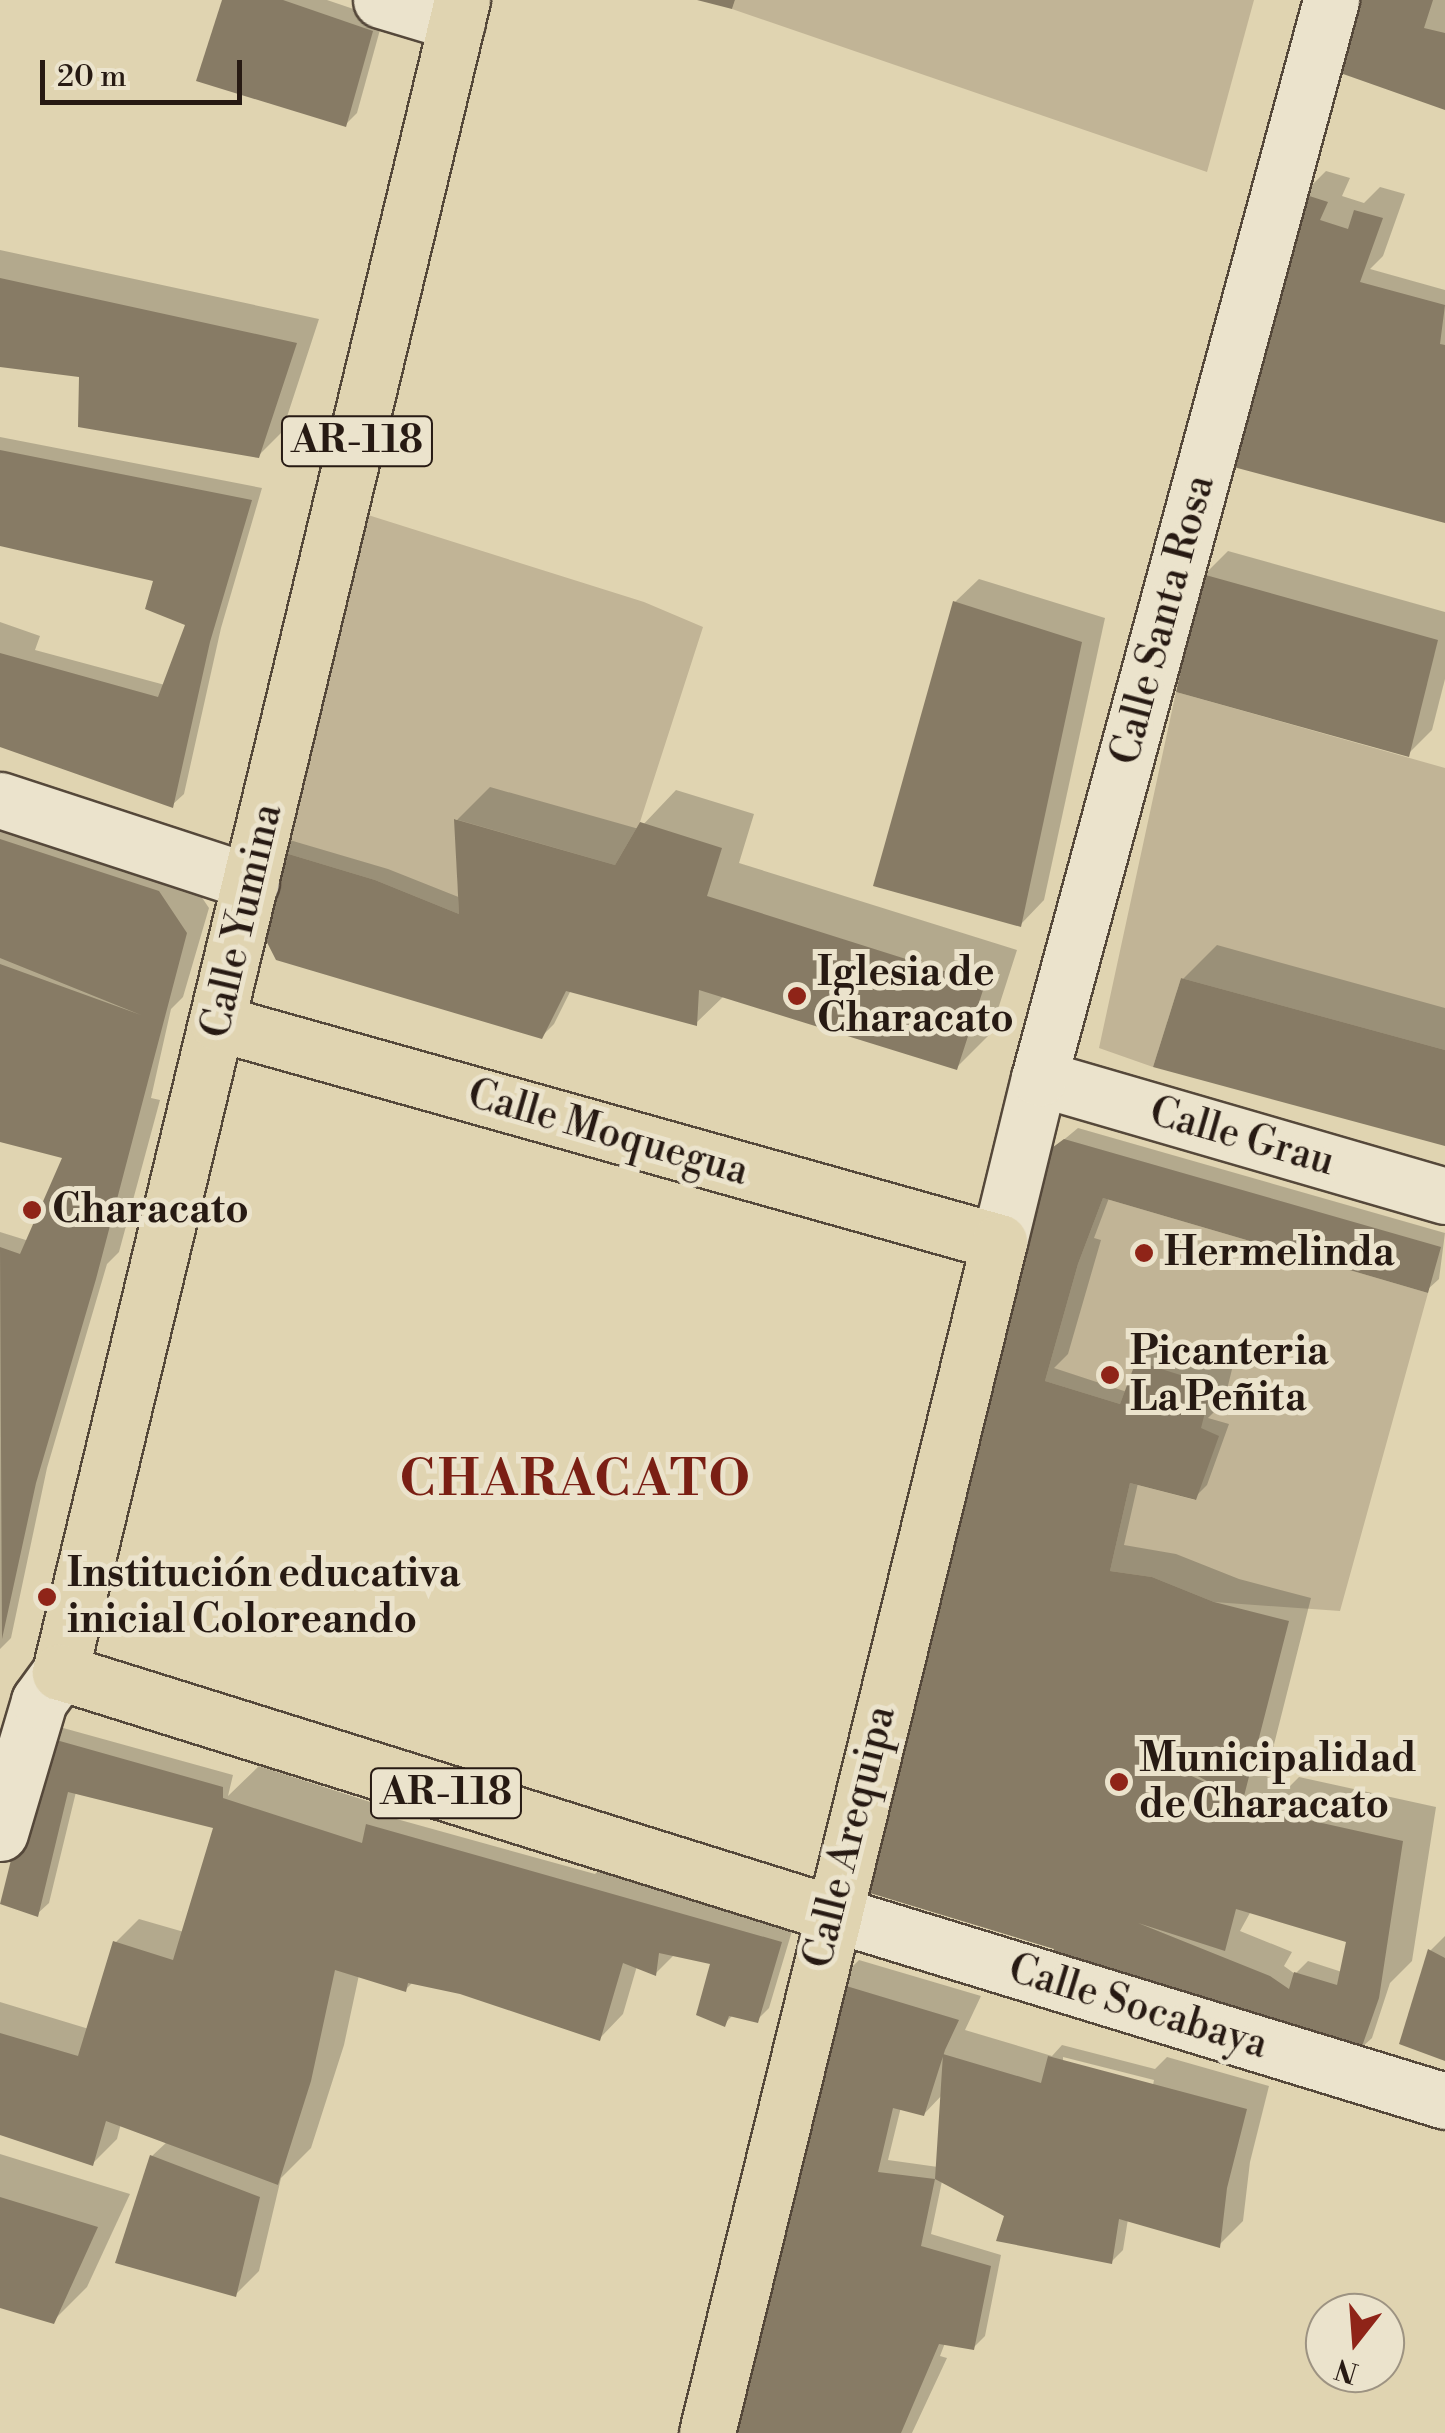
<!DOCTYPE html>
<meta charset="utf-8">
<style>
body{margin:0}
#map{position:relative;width:1445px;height:2433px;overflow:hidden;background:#e0d4b1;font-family:"Libre Bodoni",serif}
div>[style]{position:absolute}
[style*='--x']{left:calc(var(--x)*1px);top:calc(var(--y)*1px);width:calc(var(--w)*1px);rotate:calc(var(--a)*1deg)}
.green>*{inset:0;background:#c1b496}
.shadow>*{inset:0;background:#0003}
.building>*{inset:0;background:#877b65}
.roads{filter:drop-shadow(2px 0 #55483a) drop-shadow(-2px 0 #55483a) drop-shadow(0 2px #55483a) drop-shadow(0 -2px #55483a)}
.minor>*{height:55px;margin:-27.5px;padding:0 27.5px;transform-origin:27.5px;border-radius:27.5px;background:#ebe3cc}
.major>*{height:55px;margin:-27.5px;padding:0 27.5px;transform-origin:27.5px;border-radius:27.5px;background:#e0d4b1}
.dots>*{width:28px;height:28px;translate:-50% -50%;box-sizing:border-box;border:5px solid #ebe3cc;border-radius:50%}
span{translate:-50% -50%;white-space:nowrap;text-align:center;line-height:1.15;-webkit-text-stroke:10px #ebe3cc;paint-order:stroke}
.shield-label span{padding:2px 8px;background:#ebe3cc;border:2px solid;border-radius:8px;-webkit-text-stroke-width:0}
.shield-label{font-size:38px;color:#271a13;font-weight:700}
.street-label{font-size:40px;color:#271a13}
.poi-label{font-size:40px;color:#271a13;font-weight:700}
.left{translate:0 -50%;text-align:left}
.district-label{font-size:50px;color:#7a1f14;font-weight:700;letter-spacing:2.5px}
.north{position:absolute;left:1305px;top:2293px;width:100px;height:100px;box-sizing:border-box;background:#ebe3cc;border:2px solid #9d9382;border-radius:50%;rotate:197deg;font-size:28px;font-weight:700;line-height:40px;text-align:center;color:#271a13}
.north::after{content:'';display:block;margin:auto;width:35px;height:45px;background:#8f2418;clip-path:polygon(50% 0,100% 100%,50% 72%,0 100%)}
.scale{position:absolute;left:40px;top:60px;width:202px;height:45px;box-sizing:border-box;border:5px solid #271a13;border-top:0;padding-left:12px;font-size:30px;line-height:35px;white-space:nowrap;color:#271a13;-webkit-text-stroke:8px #ebe3cc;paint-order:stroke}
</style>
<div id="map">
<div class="green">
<i style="clip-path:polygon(735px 0,1254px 0,1207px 172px,732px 9px)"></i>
<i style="clip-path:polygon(349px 509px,644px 602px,703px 627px,640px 822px,615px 865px,455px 819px,459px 914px,375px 880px,262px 846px)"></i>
<i style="clip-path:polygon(1176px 692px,1445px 768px,1445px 1050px,1181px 978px,1153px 1067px,1099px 1048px)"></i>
<i style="clip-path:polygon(1103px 1198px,1428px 1293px,1340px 1611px,1214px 1602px,1152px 1577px,1110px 1571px,1130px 1483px,1195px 1500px,1201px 1428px,1136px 1362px,1120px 1404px,1045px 1381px,1078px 1264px)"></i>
</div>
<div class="shadow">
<i style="clip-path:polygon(225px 0,327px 0,383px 19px,357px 113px,345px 125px)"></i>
<i style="clip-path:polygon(1350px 0,1445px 0,1445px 108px)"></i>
<i style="clip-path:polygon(1326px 171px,1350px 178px,1342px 196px,1364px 203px,1380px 187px,1405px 194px,1383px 256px,1370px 269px,1445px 290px,1445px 520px,1302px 195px)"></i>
<i style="clip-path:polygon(0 250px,319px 319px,282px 432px,258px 456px,81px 375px,0 364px)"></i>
<i style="clip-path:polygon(0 437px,262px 488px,221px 628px,184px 794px,172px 805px,0 744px,0 622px,40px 636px,35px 650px,165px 685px,189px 624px,157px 580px,0 543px)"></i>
<i style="clip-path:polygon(1228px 551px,1445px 612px,1445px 679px,1432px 730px,1408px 754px,1204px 575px)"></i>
<i style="clip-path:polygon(979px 579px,1105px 618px,1044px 900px,1021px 924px,955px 602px)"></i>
<i style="clip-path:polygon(490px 787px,639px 829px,676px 790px,754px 814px,739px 863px,1017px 950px,990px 1034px,956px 1068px,724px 996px,696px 1023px,571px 990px,554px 1024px,542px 1036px,278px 958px,276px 836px,388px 869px,461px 898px,457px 820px)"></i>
<i style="clip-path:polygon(0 824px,182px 868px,209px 908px,183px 997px,171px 1009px,151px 1098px,160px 1100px,119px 1252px,107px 1264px,47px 1468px,11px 1638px,0 1649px,0 1232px,29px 1241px,66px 1156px,0 1139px)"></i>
<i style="clip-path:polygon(1217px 945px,1445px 1008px,1445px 1144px,1183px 979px)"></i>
<i style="clip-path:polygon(evenodd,1078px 1128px,1445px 1233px,1439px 1279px,1427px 1290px,1109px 1198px,1094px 1238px,1101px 1240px,1068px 1354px,1054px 1368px,1127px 1392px,1138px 1363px,1162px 1339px,1234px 1361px,1224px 1402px,1208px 1418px,1229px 1424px,1207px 1485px,1195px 1497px,1138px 1483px,1124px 1545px,1176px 1554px,1239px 1579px,1311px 1598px,1266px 1776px,1289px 1787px,1299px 1777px,1436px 1807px,1412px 1961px,1390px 1983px,1372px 2038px,1360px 2049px,1057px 1947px,863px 1888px,1043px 1157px,1078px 1128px,1251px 1911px,1349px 1940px,1342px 1972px,1308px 1961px,1295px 1974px,1284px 1966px,1292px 1952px,1240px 1931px,1251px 1911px)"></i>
<i style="clip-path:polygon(56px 1726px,233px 1775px,228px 1796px,259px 1766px,395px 1810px,393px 1818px,595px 1874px,607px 1862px,689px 1883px,687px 1898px,792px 1931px,769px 2008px,757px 2020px,734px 2014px,724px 2024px,713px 1962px,675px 1954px,656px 1973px,637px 1966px,623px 2014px,600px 2038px,461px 1992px,413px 1982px,406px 1989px,359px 1975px,344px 2045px,311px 2148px,281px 2178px,259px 2271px,235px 2295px,152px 2156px,168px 2141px,121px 2123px,117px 2139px,93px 2163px,0 2132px,0 2002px,89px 2029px,115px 1943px,139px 1919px,184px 1932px,217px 1827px,76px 1792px,49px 1903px,37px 1914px)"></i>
<i style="clip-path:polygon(1445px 1936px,1445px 2059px,1430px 1951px)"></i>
<i style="clip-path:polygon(evenodd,859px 1960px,981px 1996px,965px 2030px,1052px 2056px,1062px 2045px,1155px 2069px,1167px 2057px,1269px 2086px,1250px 2162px,1243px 2221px,1219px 2245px,1128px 2219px,1123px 2250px,1111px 2262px,942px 2181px,931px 2234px,1001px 2255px,985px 2336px,973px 2348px,945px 2343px,940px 2356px,947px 2358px,912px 2433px,738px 2433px,835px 1984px,859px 1960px,1063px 2057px,1154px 2080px,1153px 2085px,1063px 2062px,1063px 2057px,859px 1960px,943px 2094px,938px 2167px,888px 2160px,901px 2107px,924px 2114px,943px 2094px)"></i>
<i style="clip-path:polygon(0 2154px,130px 2194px,87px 2287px,53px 2321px,0 2305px)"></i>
</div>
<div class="building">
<i style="clip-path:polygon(222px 0,283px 0,373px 31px,346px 127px,196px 81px)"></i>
<i style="clip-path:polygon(697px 0,735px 0,732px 9px)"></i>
<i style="clip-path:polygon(1347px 0,1433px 0,1424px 28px,1445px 33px,1445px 110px,1329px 69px)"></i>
<i style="clip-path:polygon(1300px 193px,1328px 202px,1320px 220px,1348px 229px,1354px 210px,1383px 218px,1360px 282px,1445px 305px,1440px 344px,1445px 345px,1445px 523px,1226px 465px)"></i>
<i style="clip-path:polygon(0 278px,297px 343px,259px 458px,78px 427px,79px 377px,0 367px)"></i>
<i style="clip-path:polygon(0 450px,252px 500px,210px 642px,173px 808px,0 747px,0 653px,158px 697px,185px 625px,145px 609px,153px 581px,0 546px)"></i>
<i style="clip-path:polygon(1202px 574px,1438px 640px,1409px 757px,1176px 692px)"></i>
<i style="clip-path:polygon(953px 601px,1082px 642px,1021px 927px,873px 886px)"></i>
<i style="clip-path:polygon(454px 819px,615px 865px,640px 822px,722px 848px,707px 896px,985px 984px,957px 1070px,699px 990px,697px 1026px,566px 991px,542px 1039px,276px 960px,253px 915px,262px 846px,375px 880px,459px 914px)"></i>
<i style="clip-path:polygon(0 839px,159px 891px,187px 933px,96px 1279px,36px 1483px,2px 1639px,0 1247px,20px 1254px,62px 1158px,0 1142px,0 964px,141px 1015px,0 958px)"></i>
<i style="clip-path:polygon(1181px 978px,1445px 1050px,1445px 1146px,1153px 1067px)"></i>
<i style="clip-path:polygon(evenodd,1064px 1139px,1441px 1247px,1428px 1293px,1103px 1198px,1078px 1264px,1045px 1381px,1120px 1404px,1136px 1361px,1212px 1385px,1201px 1428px,1219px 1436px,1196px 1500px,1130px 1483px,1110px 1571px,1152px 1577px,1214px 1602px,1289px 1621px,1243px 1800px,1263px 1810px,1403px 1841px,1379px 1998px,1360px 2052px,1048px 1966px,1054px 1949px,860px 1890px,1041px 1156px,1064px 1139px,1141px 1753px,1170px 1761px,1231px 1794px,1141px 1753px,1064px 1139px,1236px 1909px,1346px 1942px,1337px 1985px,1294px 1972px,1289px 1989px,1270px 1976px,1138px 1923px,1225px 1951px,1236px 1909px)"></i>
<i style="clip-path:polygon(42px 1736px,223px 1787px,223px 1798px,362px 1843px,366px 1824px,782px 1942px,758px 2023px,729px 2016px,725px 2027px,696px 2015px,710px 1964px,659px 1953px,656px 1976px,623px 1963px,600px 2041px,460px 1994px,408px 1983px,406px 1992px,335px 1970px,311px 2081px,278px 2185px,106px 2121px,93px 2166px,0 2135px,0 2033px,78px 2056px,113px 1941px,173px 1960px,213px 1828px,68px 1792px,38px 1917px,0 1904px)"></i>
<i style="clip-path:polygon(1428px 1949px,1445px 1958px,1445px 2061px,1399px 2044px)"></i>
<i style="clip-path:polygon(833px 1982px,959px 2020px,945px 2050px,924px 2116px,893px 2108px,878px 2172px,935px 2179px,943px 2054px,1041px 2083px,1048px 2056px,1247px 2109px,1227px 2188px,1220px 2248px,1119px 2219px,1112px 2264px,996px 2241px,1004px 2216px,935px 2179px,921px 2246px,991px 2266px,974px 2350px,939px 2344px,901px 2433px,736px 2433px,750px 2332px)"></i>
<i style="clip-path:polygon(150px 2155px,260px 2197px,236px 2297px,115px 2263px)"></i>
<i style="clip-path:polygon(0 2197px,98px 2227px,54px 2324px,0 2308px)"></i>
</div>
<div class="roads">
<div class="minor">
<i style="--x:381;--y:0;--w:79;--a:16.8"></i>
<i style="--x:0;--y:800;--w:264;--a:18.1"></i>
<i style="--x:1039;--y:1078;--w:423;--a:16.2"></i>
<i style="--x:999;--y:1242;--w:169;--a:-76.3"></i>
<i style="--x:1039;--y:1078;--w:1117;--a:-74.84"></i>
<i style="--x:0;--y:1833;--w:138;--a:-73.5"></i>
<i style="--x:39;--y:1701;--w:36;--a:-54"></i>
<i style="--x:831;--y:1913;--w:642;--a:17.02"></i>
</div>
<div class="major">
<i style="--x:462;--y:0;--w:1720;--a:103.52"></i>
<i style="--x:60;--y:1672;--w:808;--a:17.36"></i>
<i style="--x:218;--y:1023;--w:811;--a:15.66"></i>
<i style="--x:999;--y:1242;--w:1226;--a:103.78"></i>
</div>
</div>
<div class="dots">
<i style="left:797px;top:996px;background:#8f2418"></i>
<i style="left:32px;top:1210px;background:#8f2418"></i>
<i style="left:1144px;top:1253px;background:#8f2418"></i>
<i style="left:1110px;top:1375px;background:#8f2418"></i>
<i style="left:47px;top:1597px;background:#8f2418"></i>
<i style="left:1119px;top:1782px;background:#8f2418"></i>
</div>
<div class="shield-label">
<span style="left:357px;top:441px">AR-118</span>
<span style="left:446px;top:1793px">AR-118</span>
</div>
<div class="street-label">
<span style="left:1163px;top:620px;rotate:-75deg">Calle Santa Rosa</span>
<span style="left:242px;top:921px;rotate:-77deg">Calle Yumina</span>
<span style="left:608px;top:1133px;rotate:16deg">Calle Moquegua</span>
<span style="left:1242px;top:1137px;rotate:16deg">Calle Grau</span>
<span style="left:850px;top:1837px;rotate:-76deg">Calle Arequipa</span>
<span style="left:1138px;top:2007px;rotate:17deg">Calle Socabaya</span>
</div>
<div class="poi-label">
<span class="left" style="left:817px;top:996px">Iglesia de<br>Characato</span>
<span class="left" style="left:52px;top:1210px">Characato</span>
<span class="left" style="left:1164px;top:1253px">Hermelinda</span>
<span class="left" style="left:1130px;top:1375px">Picanteria<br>La Peñita</span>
<span class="left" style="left:67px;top:1597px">Institución educativa<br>inicial Coloreando</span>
<span class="left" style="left:1139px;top:1782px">Municipalidad<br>de Characato</span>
</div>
<div class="district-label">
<span style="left:576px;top:1481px">CHARACATO</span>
</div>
<div class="north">N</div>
<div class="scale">20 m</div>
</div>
